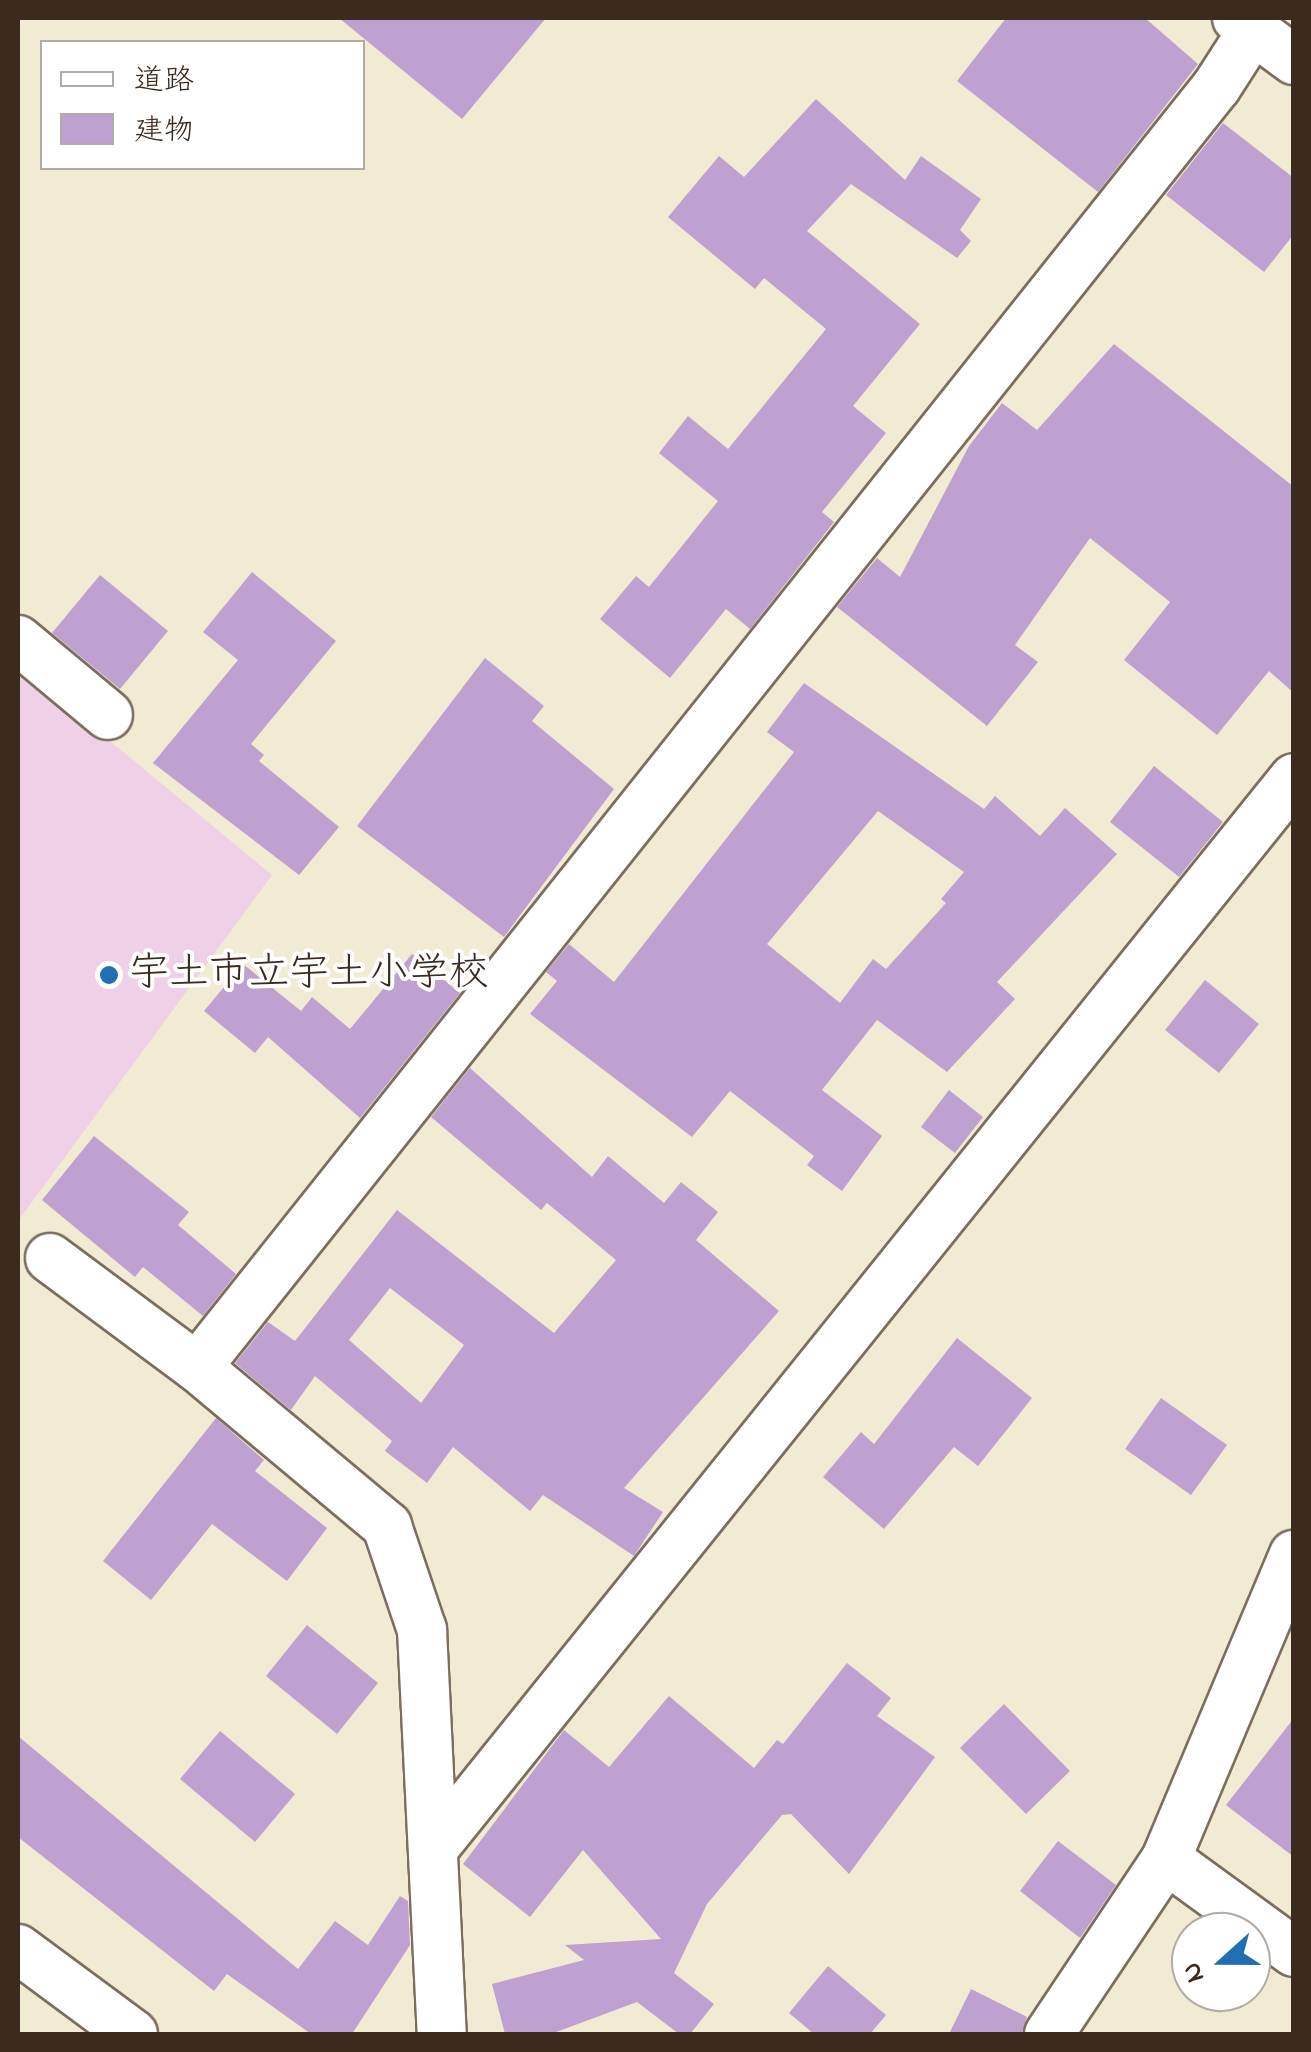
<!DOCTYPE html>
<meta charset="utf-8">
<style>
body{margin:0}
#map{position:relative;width:1311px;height:2052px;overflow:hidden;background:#f2ebd4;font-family:"Indie Flower","Klee One",sans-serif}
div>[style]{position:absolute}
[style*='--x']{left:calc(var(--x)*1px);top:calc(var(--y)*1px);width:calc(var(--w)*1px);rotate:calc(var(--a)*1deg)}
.built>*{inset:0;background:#efd0e6}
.building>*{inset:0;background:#bea1d0}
.roads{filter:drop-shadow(2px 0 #7b6e5e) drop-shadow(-2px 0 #7b6e5e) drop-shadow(0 2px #7b6e5e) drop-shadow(0 -2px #7b6e5e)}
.minor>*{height:48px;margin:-24px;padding:0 24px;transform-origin:24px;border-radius:24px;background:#fff}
.dots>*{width:28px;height:28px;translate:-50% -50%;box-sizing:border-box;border:5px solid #fff;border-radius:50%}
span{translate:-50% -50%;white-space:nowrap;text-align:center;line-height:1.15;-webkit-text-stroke:8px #fff;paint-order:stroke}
.poi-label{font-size:40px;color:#3b2a1e}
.left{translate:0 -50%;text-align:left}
.frame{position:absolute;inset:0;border:20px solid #3b2a1e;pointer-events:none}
.legend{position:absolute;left:40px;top:40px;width:325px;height:130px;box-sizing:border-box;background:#fff;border:2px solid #b1aaa5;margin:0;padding:12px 18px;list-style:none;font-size:30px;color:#3b2a1e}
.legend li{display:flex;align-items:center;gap:20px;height:50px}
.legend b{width:50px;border:2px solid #b1aaa5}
.north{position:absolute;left:1171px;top:1912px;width:100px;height:100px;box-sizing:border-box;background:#fff;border:2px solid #b1aaa5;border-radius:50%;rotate:249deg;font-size:28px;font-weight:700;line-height:40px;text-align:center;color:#3b2a1e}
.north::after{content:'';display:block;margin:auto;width:35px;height:45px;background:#1f6fb2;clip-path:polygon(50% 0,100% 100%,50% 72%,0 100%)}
</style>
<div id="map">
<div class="built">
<i style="clip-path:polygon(18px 665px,272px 875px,18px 1221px)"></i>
</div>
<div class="building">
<i style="clip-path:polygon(339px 18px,546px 18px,462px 119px)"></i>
<i style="clip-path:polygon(1006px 18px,1145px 18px,1198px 64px,1098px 192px,957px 81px)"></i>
<i style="clip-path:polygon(816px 99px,905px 180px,921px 156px,981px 199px,960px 230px,971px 241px,957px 258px,851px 184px,807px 231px,920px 324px,853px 406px,886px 433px,822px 512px,834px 522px,750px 629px,726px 609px,670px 678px,600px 619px,636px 576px,649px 587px,718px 501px,659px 453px,688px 416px,728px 449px,826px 329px,764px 278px,755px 289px,668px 217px,719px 156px,744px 177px)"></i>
<i style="clip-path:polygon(1223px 123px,1294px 178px,1294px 234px,1264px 272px,1166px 195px)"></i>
<i style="clip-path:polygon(1114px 344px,1294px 487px,1294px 693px,1269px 671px,1217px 735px,1124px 660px,1170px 602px,1090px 538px,1015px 645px,1038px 662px,987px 726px,837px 607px,877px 558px,900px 577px,969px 446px,1002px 403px,1037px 430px)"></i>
<i style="clip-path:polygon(252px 572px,336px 641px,251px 744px,264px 755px,259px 761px,339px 827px,299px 875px,153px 763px,238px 660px,203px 632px)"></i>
<i style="clip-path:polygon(100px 575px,168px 631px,120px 689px,52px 633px)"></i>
<i style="clip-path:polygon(485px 658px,544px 706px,532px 721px,614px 789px,504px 937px,357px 826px)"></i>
<i style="clip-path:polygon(evenodd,804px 683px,984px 809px,995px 796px,1040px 836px,1065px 808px,1117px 854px,997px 982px,1015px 999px,947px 1072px,877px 1020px,822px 1090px,882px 1136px,842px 1191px,807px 1165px,814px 1156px,730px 1091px,692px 1137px,530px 1014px,557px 981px,546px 972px,569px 944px,614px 982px,794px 752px,767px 732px,804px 683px,878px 811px,964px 872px,941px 899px,946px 903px,886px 969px,873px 959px,840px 1003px,767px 944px,878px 811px)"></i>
<i style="clip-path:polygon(1154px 766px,1223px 822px,1179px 877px,1110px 822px)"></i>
<i style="clip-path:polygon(412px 954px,460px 993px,360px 1118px,268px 1037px,255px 1053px,204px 1011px,243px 964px,301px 1011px,312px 997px,350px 1029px)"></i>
<i style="clip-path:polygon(1205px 980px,1259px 1024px,1219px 1073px,1165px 1030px)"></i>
<i style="clip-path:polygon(evenodd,470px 1068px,592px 1177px,608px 1156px,664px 1203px,681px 1182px,718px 1212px,696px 1240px,779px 1311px,624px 1488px,663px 1512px,634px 1556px,543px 1495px,530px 1511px,453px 1447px,427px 1483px,385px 1451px,392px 1441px,315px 1376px,291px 1410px,235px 1363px,268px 1322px,295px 1341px,397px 1210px,554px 1333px,616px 1260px,547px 1203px,541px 1210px,431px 1117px,470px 1068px,390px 1288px,464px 1345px,421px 1403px,349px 1340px,390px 1288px)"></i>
<i style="clip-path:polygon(949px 1090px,983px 1117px,955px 1153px,921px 1127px)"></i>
<i style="clip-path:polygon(94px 1136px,189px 1212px,178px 1225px,236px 1274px,203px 1316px,143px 1267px,135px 1277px,42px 1200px)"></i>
<i style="clip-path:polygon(957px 1338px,1032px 1398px,978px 1466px,954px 1447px,884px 1529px,823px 1477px,861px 1432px,874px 1444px)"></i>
<i style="clip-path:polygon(1161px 1398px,1227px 1445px,1191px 1495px,1125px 1449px)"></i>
<i style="clip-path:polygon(216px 1418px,264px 1460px,255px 1471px,327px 1528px,287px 1581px,212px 1524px,151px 1600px,103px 1561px)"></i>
<i style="clip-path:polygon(307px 1625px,378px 1683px,337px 1734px,266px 1676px)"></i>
<i style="clip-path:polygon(847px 1663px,891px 1698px,877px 1716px,935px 1757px,849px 1874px,791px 1814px,782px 1815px,707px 1904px,674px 1973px,714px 2004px,690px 2034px,679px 2034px,637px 2002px,551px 2034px,505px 2034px,492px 1984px,584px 1960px,565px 1945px,661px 1939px,583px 1850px,530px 1917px,463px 1864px,564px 1730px,609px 1767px,669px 1696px,754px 1768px,777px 1740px,783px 1744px)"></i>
<i style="clip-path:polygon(1004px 1704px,1070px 1771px,1026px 1814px,960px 1748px)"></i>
<i style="clip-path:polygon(1294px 1718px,1294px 1857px,1226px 1805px)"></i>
<i style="clip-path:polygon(220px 1731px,295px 1794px,255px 1842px,180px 1779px)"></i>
<i style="clip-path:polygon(18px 1736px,298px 1969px,335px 1921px,368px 1945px,400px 1896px,408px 1901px,410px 1945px,352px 2034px,311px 2034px,227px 1974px,214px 1991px,18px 1837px)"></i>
<i style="clip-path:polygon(1058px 1841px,1116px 1885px,1080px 1938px,1020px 1891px)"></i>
<i style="clip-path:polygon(828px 1966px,886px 2015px,870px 2034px,814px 2034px,789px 2013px)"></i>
<i style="clip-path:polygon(971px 1989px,1027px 2017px,1022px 2034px,949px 2034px)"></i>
</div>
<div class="roads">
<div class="minor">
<i style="--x:1237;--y:18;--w:71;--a:36.4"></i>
<i style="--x:18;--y:640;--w:117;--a:39.8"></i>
<i style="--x:50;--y:1258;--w:183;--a:36.6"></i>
<i style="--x:197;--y:1367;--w:248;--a:39.9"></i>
<i style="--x:387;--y:1526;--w:110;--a:71.4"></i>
<i style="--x:422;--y:1630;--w:404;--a:87.2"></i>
<i style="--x:197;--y:1367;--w:1637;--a:-51.47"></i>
<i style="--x:1217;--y:86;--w:67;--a:-57.3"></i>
<i style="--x:433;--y:1849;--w:1374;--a:-51.2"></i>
<i style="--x:1166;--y:1859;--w:158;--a:36"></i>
<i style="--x:18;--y:1949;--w:143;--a:36.5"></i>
<i style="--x:1049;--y:2034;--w:211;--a:-56.2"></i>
<i style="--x:1166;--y:1859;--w:330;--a:-67.2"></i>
</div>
</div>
<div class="dots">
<i style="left:109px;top:975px;background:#1f6fb2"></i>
</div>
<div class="poi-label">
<span class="left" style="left:129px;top:975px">宇土市立宇土小学校</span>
</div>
<div class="frame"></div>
<ul class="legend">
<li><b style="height:12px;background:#fff"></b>道路</li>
<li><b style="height:28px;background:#bea1d0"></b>建物</li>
</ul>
<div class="north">N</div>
</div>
